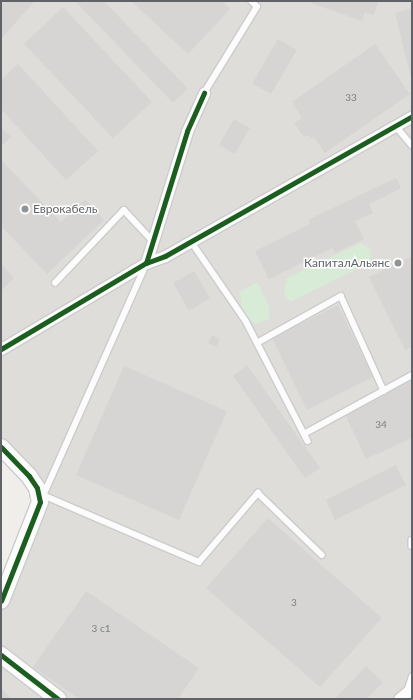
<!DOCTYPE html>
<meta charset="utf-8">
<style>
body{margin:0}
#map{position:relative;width:413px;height:700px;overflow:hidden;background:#efeeea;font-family:Lato,sans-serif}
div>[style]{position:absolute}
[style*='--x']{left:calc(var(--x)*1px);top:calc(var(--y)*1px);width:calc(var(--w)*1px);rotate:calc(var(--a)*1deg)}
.industrial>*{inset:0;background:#dfddda}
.green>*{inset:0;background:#d8ebd6}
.building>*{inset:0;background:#d6d5d3}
.roads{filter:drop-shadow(1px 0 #cbcccc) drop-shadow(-1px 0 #cbcccc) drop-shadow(0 1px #cbcccc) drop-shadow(0 -1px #cbcccc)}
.lane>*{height:5.5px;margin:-2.75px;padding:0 2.75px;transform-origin:2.75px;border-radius:2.75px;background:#fdfcfc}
.street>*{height:11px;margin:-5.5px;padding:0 5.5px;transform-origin:5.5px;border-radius:5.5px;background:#fdfcfc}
.secondary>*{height:16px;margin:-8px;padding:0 8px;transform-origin:8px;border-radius:8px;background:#fdfcfc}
.cycleway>*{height:5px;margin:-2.5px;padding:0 2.5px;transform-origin:2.5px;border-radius:2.5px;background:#1b5e20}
.dots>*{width:11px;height:11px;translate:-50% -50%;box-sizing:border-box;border:2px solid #fff;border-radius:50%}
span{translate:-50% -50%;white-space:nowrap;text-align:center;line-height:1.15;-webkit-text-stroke:3px #fff;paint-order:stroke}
.number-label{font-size:10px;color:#7e8184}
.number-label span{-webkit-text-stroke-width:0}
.poi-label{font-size:12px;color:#5f6368}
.left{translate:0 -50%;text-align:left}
.right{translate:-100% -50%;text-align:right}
.frame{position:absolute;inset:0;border:2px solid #5f6368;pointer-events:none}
</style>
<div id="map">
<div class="industrial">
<i style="clip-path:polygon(1px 1px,412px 1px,412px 699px,1px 699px,1px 601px,40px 502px,1px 447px)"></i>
</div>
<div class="green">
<i style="clip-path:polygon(361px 243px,370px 249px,371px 262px,290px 302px,284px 293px,287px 278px)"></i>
<i style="clip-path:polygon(257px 282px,269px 306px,269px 319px,255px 324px,242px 311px,240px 292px)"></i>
</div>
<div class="building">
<i style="clip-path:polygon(5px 1px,35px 1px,1px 39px,1px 5px)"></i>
<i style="clip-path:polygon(75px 1px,104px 1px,188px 89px,173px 103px)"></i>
<i style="clip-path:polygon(131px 1px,222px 1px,230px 9px,188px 54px)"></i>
<i style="clip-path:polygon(312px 1px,379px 1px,374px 15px,365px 12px,362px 21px,311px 3px)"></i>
<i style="clip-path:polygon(63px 7px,152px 102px,113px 138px,24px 44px)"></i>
<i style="clip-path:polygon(412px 8px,412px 78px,411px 78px,395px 13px)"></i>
<i style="clip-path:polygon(278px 39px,297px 50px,271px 94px,252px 84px)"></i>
<i style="clip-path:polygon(375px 44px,410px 94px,325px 153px,314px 137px,311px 139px,308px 135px,304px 137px,294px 123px,302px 118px,292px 102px)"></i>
<i style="clip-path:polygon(18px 64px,98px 151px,66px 180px,1px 109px,1px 80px)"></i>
<i style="clip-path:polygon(234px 119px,250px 128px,235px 154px,219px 145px)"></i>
<i style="clip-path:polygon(1px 127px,11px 137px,3px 145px,1px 143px)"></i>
<i style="clip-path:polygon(1px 160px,61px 222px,85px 199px,104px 220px,47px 274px,1px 226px)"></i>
<i style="clip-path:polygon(396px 178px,401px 188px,369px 204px,373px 213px,355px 221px,364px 239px,335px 253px,333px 248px,269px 279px,255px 251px,310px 224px,308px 220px)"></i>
<i style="clip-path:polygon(412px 256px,412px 347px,405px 350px,369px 277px)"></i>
<i style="clip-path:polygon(1px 264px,14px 278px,1px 291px)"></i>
<i style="clip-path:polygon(194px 271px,210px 298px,189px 311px,173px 283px)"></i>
<i style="clip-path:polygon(338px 305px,373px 377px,307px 410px,272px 338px)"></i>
<i style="clip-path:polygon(212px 335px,220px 339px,216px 347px,208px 343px)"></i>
<i style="clip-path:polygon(247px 365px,320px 468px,305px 478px,233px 376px)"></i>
<i style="clip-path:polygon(124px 366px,227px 411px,179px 520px,76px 475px)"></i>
<i style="clip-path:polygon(412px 370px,412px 438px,366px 459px,344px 412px,410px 381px,406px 373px)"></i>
<i style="clip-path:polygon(396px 465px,406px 485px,335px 520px,326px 500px)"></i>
<i style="clip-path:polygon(268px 518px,382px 618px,320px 687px,206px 588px)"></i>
<i style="clip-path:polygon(86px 591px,199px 668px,178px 699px,79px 699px,33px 667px)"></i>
<i style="clip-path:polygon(366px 666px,383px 682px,367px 699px,335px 699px)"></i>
<i style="clip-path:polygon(2px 689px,12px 699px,1px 699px)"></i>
</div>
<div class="roads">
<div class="lane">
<i style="--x:204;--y:93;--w:101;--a:-58.4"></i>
<i style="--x:257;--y:7;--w:8;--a:-135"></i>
<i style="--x:395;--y:125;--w:26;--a:50"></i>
<i style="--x:191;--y:241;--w:97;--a:55.5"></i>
<i style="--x:246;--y:321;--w:135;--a:62.7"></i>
<i style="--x:55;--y:283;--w:100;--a:-46.6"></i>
<i style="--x:124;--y:210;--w:42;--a:46.9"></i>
<i style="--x:257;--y:343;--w:96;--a:-29.2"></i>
<i style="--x:341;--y:296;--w:104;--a:65.6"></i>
<i style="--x:304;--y:434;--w:123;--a:-28.6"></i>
<i style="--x:43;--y:495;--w:170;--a:23.2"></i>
<i style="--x:199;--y:562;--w:91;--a:-49.5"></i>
<i style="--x:258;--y:493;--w:89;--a:44.1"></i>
<i style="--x:43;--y:496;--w:253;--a:-66"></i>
<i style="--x:412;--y:540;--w:6;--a:90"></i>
<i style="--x:407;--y:692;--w:16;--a:-72"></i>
</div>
<div class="street">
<i style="--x:146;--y:263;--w:138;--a:-72.7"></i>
<i style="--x:187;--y:131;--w:42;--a:-65.9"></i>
<i style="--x:1;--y:349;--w:169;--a:-30.7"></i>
<i style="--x:146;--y:263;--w:20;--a:-20"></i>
<i style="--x:165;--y:256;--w:284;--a:-29.5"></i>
<i style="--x:399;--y:699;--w:11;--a:-41"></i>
</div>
<div class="secondary">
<i style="--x:1;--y:447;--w:40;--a:46"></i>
<i style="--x:29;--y:476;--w:14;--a:56"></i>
<i style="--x:37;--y:488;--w:14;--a:78"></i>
<i style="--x:40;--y:502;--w:106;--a:111.5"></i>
<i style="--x:1;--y:655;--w:72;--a:37.7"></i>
</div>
</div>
<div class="cycleway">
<i style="--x:146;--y:263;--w:138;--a:-72.7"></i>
<i style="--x:187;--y:131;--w:42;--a:-65.9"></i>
<i style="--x:1;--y:349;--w:169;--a:-30.7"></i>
<i style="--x:146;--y:263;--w:20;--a:-20"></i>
<i style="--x:165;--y:256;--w:284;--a:-29.5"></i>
<i style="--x:1;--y:447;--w:40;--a:46"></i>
<i style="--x:29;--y:476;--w:14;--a:56"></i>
<i style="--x:37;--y:488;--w:14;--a:78"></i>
<i style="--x:40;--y:502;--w:106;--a:111.5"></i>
<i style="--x:1;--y:655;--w:72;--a:37.7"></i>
</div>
<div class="dots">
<i style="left:25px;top:209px;background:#919496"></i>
<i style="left:398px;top:263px;background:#919496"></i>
</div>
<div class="number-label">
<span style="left:351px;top:98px">33</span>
<span style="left:381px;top:425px">34</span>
<span style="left:294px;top:603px">3</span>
<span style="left:101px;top:629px">3 с1</span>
</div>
<div class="poi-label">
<span class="left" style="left:33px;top:209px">Еврокабель</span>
<span class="right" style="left:390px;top:263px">КапиталАльянс</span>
</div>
<div class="frame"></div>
</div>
